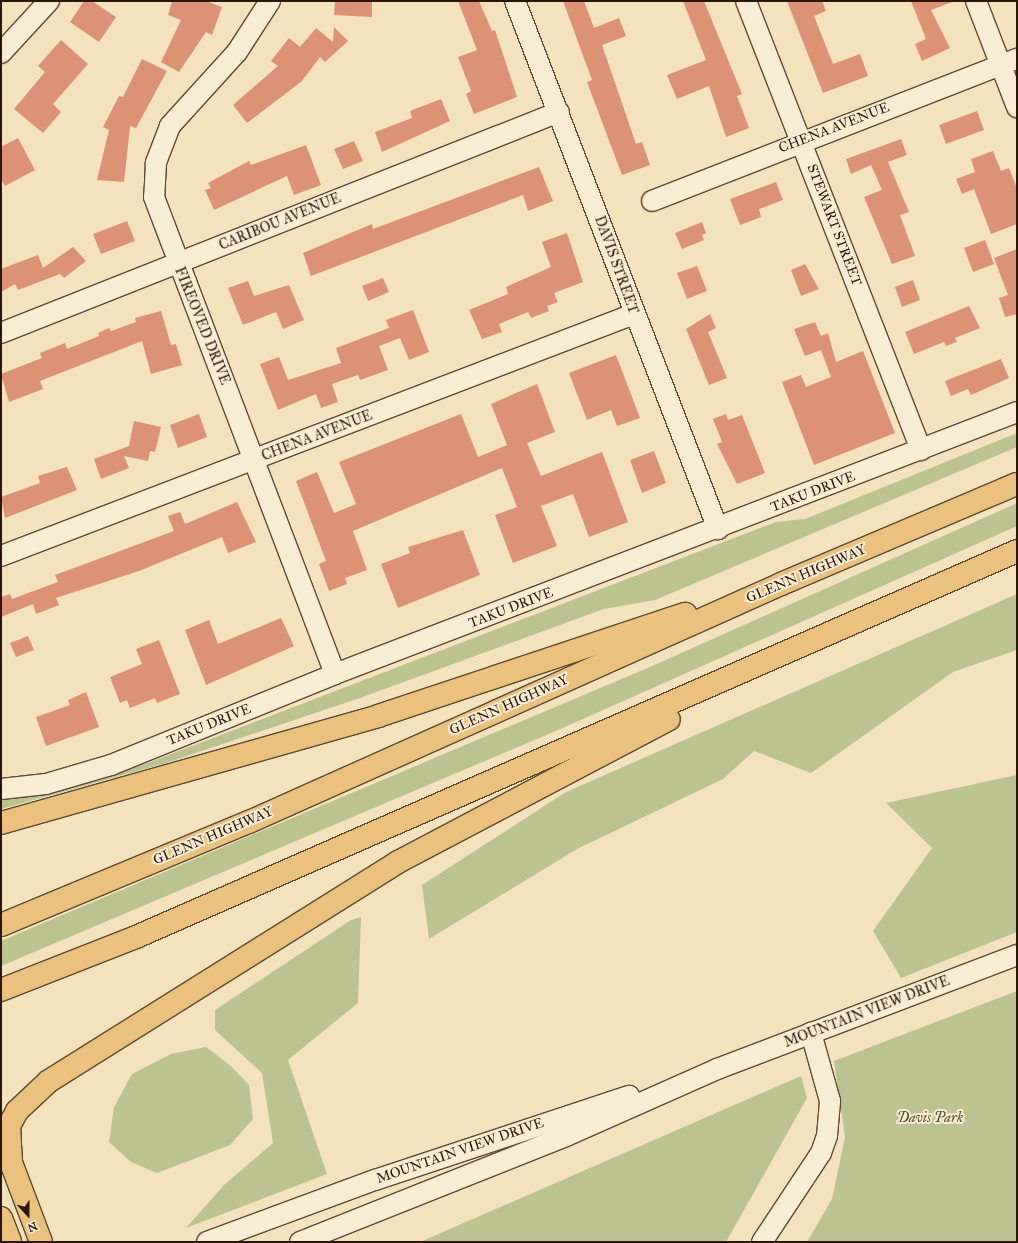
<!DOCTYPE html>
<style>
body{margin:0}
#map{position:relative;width:1018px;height:1243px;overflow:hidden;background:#f4e2bc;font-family:"IM FELL Great Primer",serif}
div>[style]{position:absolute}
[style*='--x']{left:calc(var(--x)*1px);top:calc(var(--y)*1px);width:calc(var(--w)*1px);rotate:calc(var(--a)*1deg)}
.green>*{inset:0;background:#bcc390}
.building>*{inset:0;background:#dc9375}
.roads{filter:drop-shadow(1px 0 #5d4934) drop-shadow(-1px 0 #5d4934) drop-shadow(0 1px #5d4934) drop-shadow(0 -1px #5d4934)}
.minor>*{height:20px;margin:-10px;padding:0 10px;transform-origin:10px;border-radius:10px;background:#f8ecd3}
.major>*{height:22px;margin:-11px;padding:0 11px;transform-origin:11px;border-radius:11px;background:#eac17e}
.highway>*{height:22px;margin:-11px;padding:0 11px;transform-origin:11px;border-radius:11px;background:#eac17e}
span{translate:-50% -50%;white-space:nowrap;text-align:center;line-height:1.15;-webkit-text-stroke:4px #f8ecd3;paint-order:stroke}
.street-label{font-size:14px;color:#2b1607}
.park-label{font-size:14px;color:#564a30;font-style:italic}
.frame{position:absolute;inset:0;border:2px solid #2b1607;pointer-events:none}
.north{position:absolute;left:8px;top:1195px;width:40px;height:40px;-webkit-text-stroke:3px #f8ecd3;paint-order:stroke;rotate:159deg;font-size:11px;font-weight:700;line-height:16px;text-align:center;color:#2b1607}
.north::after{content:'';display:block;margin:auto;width:14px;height:18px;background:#2b1607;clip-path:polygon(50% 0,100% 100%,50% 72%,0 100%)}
</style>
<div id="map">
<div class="green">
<i style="clip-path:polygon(1017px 433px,1017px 447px,655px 600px,604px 609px,357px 699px,166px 763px,1px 809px,1px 798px,34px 796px,145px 764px,776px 522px,805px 519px)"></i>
<i style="clip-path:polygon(1017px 503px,1017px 526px,565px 727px,1px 966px,1px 941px,650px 667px)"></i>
<i style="clip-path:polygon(1017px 594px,1017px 650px,953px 672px,811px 773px,754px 751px,723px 779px,577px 849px,429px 939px,422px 885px,566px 792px)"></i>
<i style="clip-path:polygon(1017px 775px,1017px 932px,901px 978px,873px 931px,932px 848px,886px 803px)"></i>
<i style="clip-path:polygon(361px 917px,358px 1003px,288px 1060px,327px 1174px,186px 1228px,224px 1185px,273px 1143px,262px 1073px,215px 1030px,215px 1010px,351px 920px)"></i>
<i style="clip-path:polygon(1017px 991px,1017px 1242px,807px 1242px,832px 1199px,845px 1137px,834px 1061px)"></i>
<i style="clip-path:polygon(206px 1047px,231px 1066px,249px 1085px,253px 1119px,230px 1145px,157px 1173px,131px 1162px,109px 1142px,114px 1107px,132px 1074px,171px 1054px)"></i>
<i style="clip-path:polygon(801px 1076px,807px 1098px,726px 1242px,420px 1242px)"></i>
</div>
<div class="building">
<i style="clip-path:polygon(84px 1px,92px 1px,116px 17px,99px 42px,70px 22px)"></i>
<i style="clip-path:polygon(172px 1px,206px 1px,222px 7px,212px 35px,206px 32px,179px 72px,161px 62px,181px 20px,168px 15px)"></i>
<i style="clip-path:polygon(335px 1px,372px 1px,372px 17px,334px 15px)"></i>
<i style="clip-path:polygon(458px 1px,479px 1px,492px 31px,495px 30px,517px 97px,474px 114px,466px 94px,471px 91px,458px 57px,477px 50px)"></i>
<i style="clip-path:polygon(563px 1px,584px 1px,594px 28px,619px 18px,626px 36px,602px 45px,636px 144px,642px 142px,650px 165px,622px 175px,587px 82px,592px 80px)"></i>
<i style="clip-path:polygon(683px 1px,704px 1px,742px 94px,737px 96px,749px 128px,726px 137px,709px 86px,677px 99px,667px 75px,706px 60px)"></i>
<i style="clip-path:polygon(787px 1px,822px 1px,826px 11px,814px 16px,833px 64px,860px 54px,868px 76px,823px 93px)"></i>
<i style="clip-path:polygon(911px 1px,952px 2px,931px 10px,950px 48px,922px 61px,915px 44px,926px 39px)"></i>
<i style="clip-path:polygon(334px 27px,348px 41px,325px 62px,320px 57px,302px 81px,247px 123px,233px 105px,278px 66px,271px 61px,289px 38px,300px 47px,316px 28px,333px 42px)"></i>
<i style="clip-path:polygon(61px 40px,88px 64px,53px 104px,61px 112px,43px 133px,14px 109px,45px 72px,38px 66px)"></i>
<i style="clip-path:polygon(142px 59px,167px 71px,136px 128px,130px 126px,124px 182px,97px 180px,109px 130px,103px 127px,119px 96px,123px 97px)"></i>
<i style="clip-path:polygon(441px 99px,450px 121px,382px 152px,375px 132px,412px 118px,410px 111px)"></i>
<i style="clip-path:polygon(977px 111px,984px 130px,946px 144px,939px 125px)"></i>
<i style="clip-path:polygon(18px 138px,35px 170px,5px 186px,1px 179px,1px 147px)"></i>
<i style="clip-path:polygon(901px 139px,907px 155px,888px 162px,909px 212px,900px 215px,915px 256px,892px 264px,864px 197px,882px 190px,871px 165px,851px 174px,846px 159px)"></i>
<i style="clip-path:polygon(354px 141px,363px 161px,343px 169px,334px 149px)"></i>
<i style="clip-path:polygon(306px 145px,321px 185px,294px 195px,287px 176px,214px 210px,205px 190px,211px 188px,208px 183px,249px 161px,251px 165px)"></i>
<i style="clip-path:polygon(993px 151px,1001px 171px,1009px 168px,1017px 188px,1017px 224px,991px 234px,974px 189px,962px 194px,956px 179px,975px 172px,971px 159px)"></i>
<i style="clip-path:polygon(539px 167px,553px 201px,528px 211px,523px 195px,311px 276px,303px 253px,372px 224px,373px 229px)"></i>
<i style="clip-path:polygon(776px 182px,783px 200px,759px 209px,761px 217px,740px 225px,730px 199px)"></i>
<i style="clip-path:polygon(127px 221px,135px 241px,101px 254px,93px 234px)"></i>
<i style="clip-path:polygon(702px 222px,706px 233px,702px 235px,704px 240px,682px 249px,675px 233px)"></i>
<i style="clip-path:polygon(567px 233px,583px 282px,554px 293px,558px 302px,547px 306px,549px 311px,531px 318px,528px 312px,499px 324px,502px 332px,482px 339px,469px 310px,508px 294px,506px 287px,551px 267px,542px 242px)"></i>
<i style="clip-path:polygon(985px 240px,994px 264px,973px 272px,964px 248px)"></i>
<i style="clip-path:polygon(73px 247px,86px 261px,64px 278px,60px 274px,18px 290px,15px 284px,1px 292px,1px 269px,38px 255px,43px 268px)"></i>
<i style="clip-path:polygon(1017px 249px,1017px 314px,1005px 317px,999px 298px,1008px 295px,994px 258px)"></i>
<i style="clip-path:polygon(805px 264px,819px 289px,801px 296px,791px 270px)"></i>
<i style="clip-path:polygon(697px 266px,707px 291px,687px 299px,677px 273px)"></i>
<i style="clip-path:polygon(383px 278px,389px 292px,368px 301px,362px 286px)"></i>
<i style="clip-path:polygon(913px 280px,920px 300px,902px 307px,895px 287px)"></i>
<i style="clip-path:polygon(248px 281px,254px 296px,289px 285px,304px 320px,283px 329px,276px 312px,243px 325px,228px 288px)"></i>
<i style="clip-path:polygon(969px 306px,980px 328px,955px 338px,957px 342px,946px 346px,944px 342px,914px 354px,905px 332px)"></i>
<i style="clip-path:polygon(413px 310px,429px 352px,409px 360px,400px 338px,379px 346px,388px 370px,360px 380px,358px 375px,332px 384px,338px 402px,321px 408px,316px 394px,278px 410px,260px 364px,279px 357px,288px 380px,341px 363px,336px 348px,389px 328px,386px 320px)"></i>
<i style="clip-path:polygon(161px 311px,171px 345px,176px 344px,182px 365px,151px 374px,142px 341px,40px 381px,43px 389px,9px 402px,1px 374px,42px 358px,40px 353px,65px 343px,67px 349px,99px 336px,98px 333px,109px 328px,111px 331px,136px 322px,135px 318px)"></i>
<i style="clip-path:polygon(710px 314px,716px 328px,708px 332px,727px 378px,709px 385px,686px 329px)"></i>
<i style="clip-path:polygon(815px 322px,821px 336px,828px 333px,836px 362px,863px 351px,895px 433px,814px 465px,782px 382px,801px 375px,806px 387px,831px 377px,821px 350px,805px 356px,794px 329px)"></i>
<i style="clip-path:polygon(616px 355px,640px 418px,617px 426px,611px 410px,587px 420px,569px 373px)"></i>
<i style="clip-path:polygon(1001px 359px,1009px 378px,971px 395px,968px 389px,951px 396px,945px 381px)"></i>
<i style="clip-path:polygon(537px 384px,555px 432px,527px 443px,541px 476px,602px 452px,628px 522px,589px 537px,573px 494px,541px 506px,557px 546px,513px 563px,495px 515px,517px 507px,502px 468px,353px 531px,367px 570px,345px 578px,347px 584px,329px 591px,319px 564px,326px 561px,296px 481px,317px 472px,334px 513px,356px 504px,339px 462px,461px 414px,478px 457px,507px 445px,491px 404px)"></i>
<i style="clip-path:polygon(199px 414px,207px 437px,178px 448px,170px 425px)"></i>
<i style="clip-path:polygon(726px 414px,728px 420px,742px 415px,765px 473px,737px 484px,717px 444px,722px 442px,713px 419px)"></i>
<i style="clip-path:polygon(134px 421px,161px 427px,155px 452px,150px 451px,148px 461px,124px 456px,129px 468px,101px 479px,94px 459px,129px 446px)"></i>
<i style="clip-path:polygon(654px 451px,666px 483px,642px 493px,630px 460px)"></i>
<i style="clip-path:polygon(67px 467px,77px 490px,5px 518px,1px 497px,40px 483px,38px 476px)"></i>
<i style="clip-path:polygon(237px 502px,256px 542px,228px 553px,222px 537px,139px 571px,56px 598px,59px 605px,36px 614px,33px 604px,1px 617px,1px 597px,10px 594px,12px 599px,58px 582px,55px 575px,174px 531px,168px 516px,180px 512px,185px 524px)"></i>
<i style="clip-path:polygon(463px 530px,480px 575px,398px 608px,381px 564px,410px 553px,408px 547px)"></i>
<i style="clip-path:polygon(281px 618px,294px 646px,206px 685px,185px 630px,209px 620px,218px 644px)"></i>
<i style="clip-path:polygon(28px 636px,34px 650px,16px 657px,10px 643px)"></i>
<i style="clip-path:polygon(159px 640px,180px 694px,157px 703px,155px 698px,130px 708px,127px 700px,120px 703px,110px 677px,142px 664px,136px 649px)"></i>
<i style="clip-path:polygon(86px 692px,99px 727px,46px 746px,36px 717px,70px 705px,68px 700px)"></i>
</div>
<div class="roads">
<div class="minor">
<i style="--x:270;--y:1;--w:61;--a:122.9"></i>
<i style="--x:237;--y:52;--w:100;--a:132.2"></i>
<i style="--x:170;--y:126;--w:40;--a:111"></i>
<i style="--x:156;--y:163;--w:34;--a:93"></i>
<i style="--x:154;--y:197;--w:510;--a:69.22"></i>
<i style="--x:515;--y:1;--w:566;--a:68.97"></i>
<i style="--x:746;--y:1;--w:482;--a:68.7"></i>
<i style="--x:976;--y:1;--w:114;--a:68.9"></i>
<i style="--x:1;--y:53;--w:71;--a:-47.3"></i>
<i style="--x:652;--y:201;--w:392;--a:-21.3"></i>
<i style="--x:1;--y:333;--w:600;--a:-21.61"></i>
<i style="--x:1;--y:556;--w:678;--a:-20.92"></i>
<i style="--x:1;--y:789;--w:45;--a:-6.3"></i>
<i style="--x:46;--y:784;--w:68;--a:-16.3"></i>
<i style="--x:111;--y:765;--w:242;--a:-22.1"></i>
<i style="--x:335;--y:674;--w:731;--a:-21.01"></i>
<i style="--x:207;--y:1242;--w:179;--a:-20.3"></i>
<i style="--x:375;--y:1180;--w:268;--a:-18.3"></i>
<i style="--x:300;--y:1242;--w:286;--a:-21.7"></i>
<i style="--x:566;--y:1136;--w:165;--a:-23.9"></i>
<i style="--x:717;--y:1069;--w:321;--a:-20.8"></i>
<i style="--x:762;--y:1242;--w:107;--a:-56.5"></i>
<i style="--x:821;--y:1153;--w:18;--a:-71"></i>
<i style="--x:827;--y:1136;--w:35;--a:-85"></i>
<i style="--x:830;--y:1101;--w:71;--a:-105.6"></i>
</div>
<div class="major">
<i style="--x:4;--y:1144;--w:105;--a:69.3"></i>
<i style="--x:1;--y:1218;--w:26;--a:69"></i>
</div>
<div class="highway">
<i style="--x:1;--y:823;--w:392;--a:-15.8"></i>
<i style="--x:378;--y:716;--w:324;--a:-18.4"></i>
<i style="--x:1;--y:925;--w:269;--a:-22.6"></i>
<i style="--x:249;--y:822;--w:583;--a:-24.1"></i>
<i style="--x:781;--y:584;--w:256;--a:-23"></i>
<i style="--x:1;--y:990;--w:145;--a:-21.4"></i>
<i style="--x:136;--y:937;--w:962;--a:-23.66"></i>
<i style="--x:11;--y:1163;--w:37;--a:-93"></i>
<i style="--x:9;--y:1126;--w:17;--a:-62"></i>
<i style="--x:17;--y:1111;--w:44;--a:-43.2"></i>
<i style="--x:49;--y:1081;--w:412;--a:-32.1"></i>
<i style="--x:398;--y:862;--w:306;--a:-27.8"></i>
</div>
</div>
<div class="street-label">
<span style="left:834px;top:128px;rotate:-21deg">CHENA AVENUE</span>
<span style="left:280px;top:222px;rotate:-22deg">CARIBOU AVENUE</span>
<span style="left:834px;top:225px;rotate:69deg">STEWART STREET</span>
<span style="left:616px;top:265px;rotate:70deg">DAVIS STREET</span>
<span style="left:202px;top:326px;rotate:68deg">FIREOVED DRIVE</span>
<span style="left:317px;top:436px;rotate:-21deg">CHENA AVENUE</span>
<span style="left:813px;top:492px;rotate:-21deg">TAKU DRIVE</span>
<span style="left:806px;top:574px;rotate:-23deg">GLENN HIGHWAY</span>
<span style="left:511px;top:608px;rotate:-21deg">TAKU DRIVE</span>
<span style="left:509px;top:705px;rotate:-24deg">GLENN HIGHWAY</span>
<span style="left:209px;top:725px;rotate:-22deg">TAKU DRIVE</span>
<span style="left:213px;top:836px;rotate:-23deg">GLENN HIGHWAY</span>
<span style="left:867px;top:1012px;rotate:-21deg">MOUNTAIN VIEW DRIVE</span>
<span style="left:460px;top:1151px;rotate:-19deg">MOUNTAIN VIEW DRIVE</span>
</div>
<div class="park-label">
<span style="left:930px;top:1118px">Davis Park</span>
</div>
<div class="frame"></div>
<div class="north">N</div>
</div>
